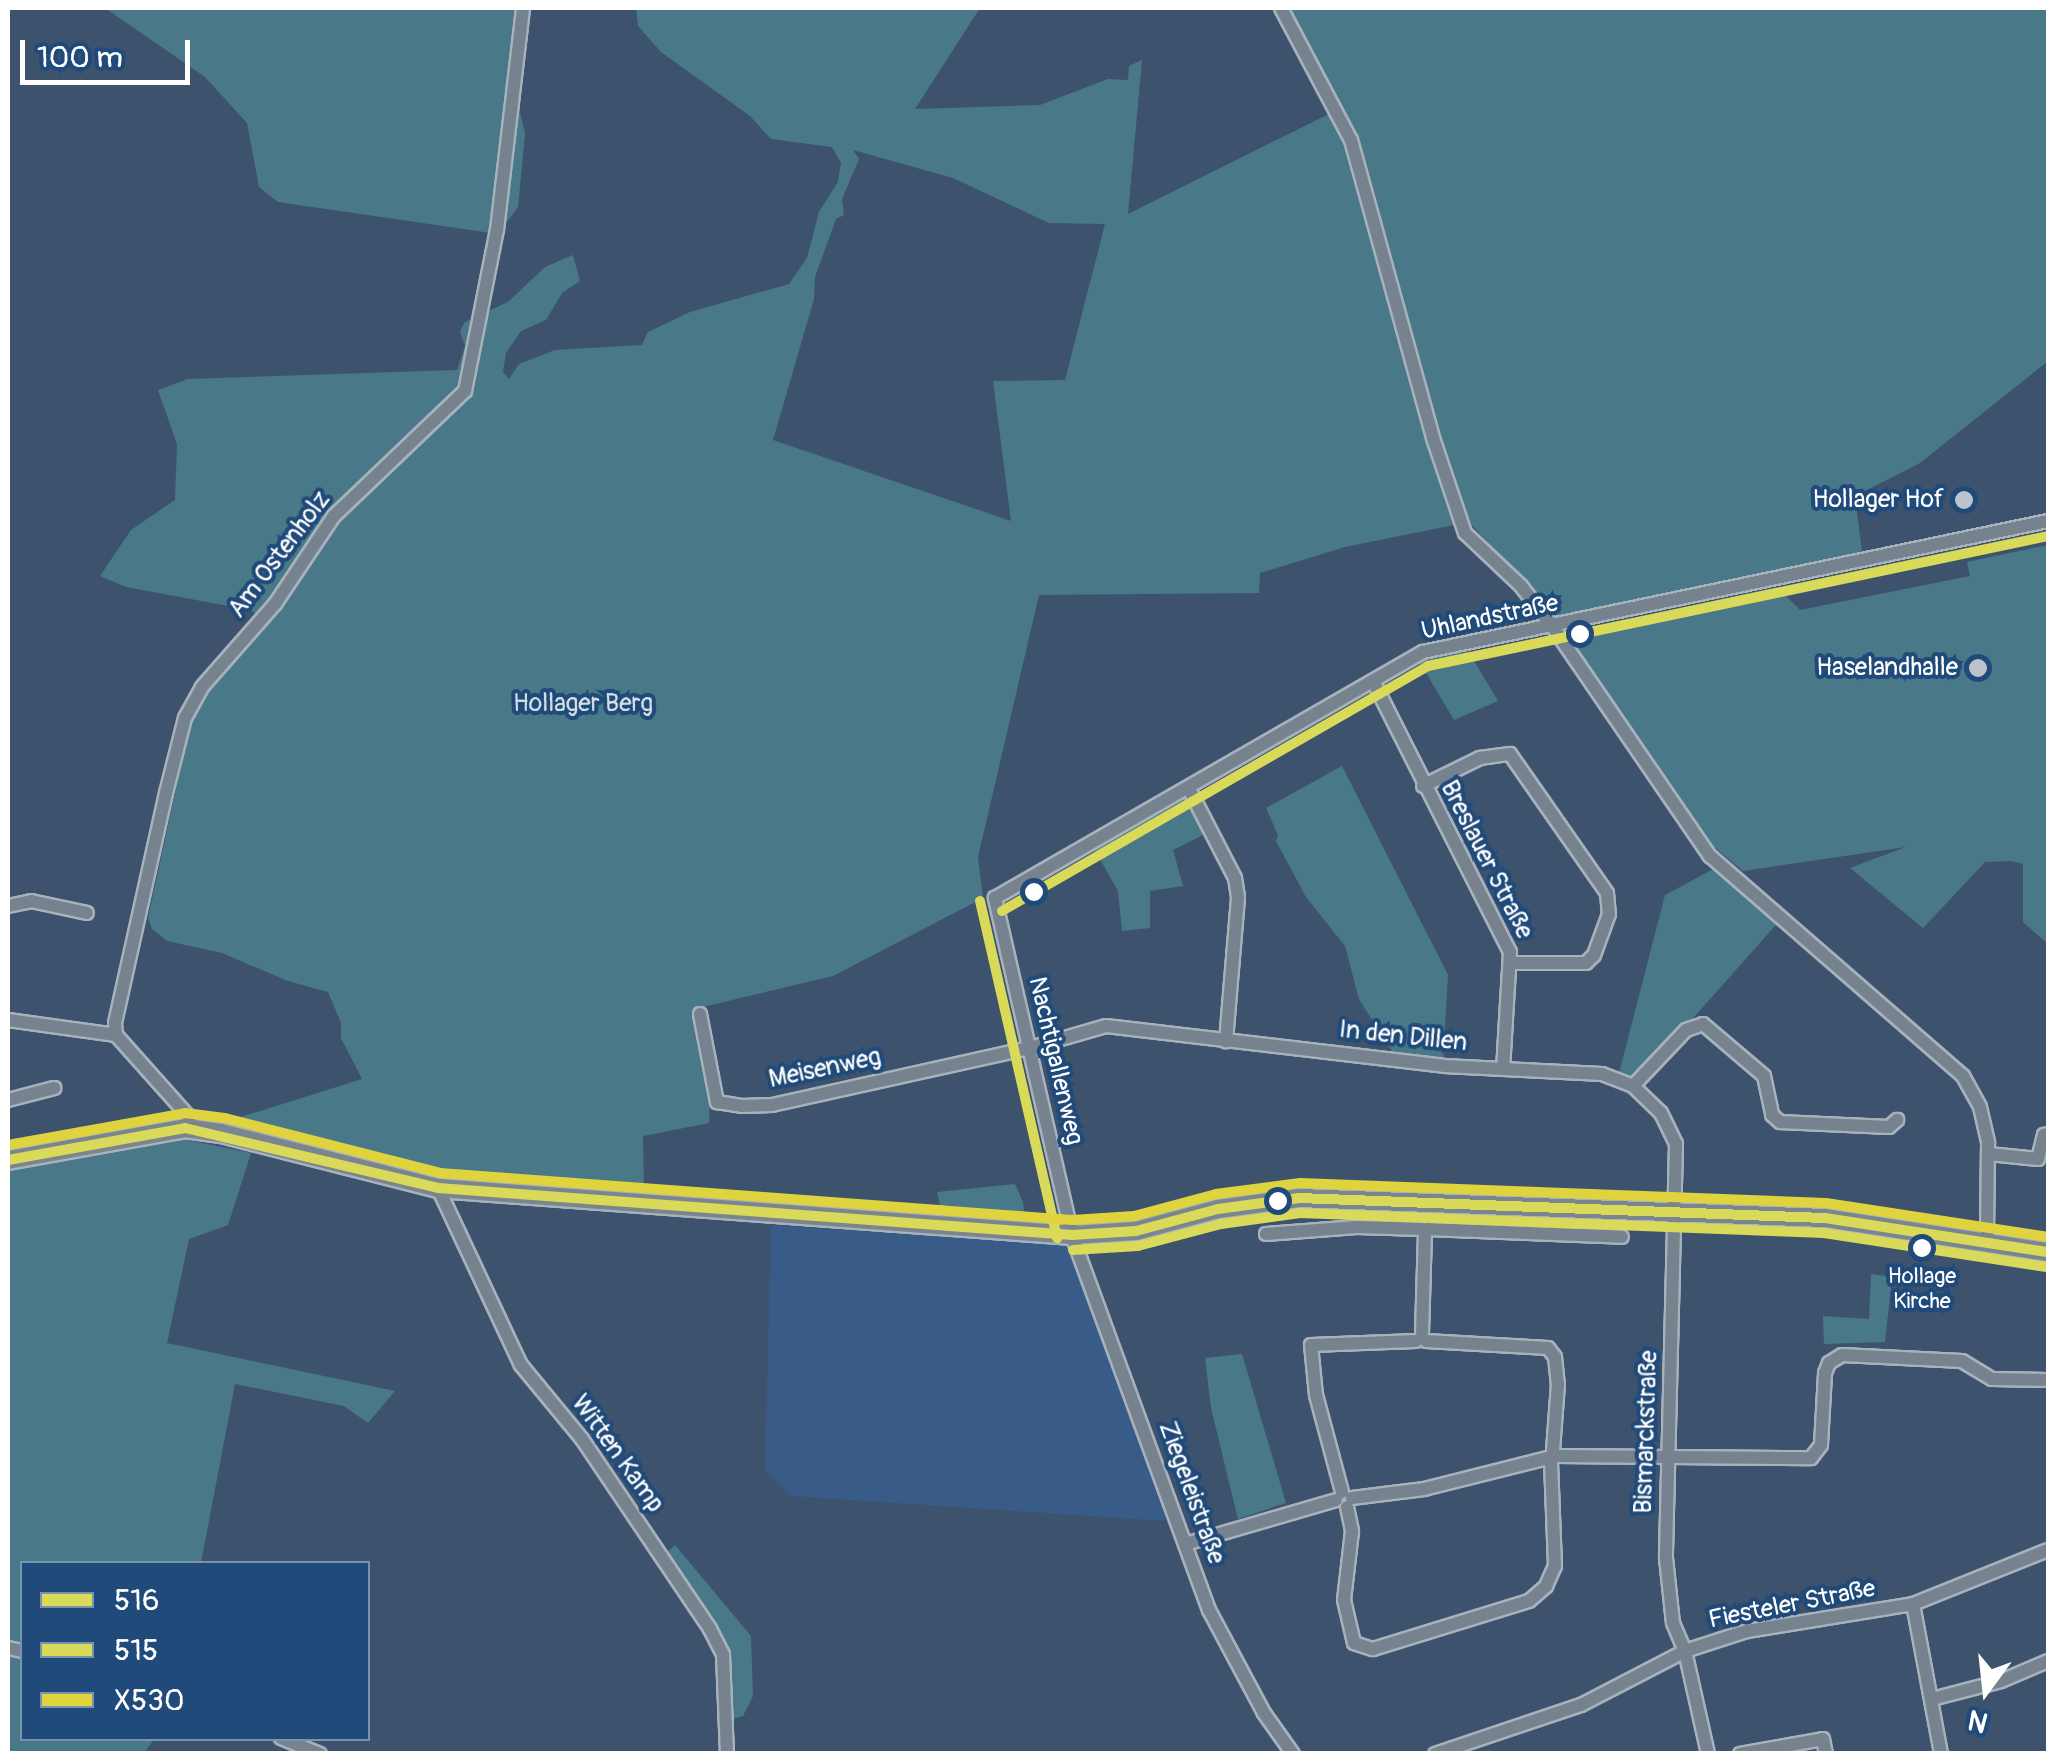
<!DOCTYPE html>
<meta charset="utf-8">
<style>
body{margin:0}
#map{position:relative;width:2056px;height:1761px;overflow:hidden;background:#3d536d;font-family:Pangolin,sans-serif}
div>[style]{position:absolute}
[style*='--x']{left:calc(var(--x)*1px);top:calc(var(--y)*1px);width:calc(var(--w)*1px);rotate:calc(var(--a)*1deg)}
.built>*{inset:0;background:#385b87}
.green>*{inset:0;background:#497988}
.roads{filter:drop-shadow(2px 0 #a8b2bd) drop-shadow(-2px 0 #a8b2bd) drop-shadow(0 2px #a8b2bd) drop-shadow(0 -2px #a8b2bd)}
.minor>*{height:12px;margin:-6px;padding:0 6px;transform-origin:6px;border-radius:6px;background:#77828f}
.major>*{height:18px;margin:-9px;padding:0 9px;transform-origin:9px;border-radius:9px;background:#7b858e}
.bus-1>*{height:10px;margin:-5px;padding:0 5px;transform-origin:5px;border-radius:5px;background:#d9d95a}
.bus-2>*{height:10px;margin:-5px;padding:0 5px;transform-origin:5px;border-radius:5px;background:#d9d95a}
.bus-3>*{height:10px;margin:-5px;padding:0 5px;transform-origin:5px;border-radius:5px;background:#dfd33e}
.dots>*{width:28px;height:28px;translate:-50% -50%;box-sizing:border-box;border:5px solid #1f4a7a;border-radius:50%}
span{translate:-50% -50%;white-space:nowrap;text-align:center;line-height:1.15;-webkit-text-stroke:8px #1f4a7a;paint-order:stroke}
.bus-label{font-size:22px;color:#fff}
.poi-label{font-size:25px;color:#fff}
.right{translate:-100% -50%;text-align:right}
.street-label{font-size:25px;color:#fff}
.park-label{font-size:25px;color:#d2dfe2}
.frame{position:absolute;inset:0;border:10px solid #fff;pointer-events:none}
.legend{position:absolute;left:20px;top:1561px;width:350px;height:180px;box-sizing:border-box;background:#1f4a7a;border:2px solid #7992af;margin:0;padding:12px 18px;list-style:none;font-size:30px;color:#fff}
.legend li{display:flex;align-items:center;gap:20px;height:50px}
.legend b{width:50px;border:2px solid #7992af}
.north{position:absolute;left:1936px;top:1641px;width:100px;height:100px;-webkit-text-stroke:8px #1f4a7a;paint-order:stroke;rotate:195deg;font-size:28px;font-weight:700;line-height:40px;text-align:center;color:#fff}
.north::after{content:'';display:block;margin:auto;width:35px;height:45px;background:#fff;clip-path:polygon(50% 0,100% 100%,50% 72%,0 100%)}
.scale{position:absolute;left:20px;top:40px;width:170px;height:45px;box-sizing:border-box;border:5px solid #fff;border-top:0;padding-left:12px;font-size:30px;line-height:35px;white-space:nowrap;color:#fff;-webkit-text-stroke:8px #1f4a7a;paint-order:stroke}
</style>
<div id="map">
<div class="built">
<i style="clip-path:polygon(771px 1225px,1066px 1245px,1168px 1513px,1164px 1521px,791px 1496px,765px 1470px)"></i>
</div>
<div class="green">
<i style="clip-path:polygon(105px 8px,523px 8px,515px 90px,525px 134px,518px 207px,498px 234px,278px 202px,259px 187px,247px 123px,205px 77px)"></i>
<i style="clip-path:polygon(evenodd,636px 8px,980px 8px,915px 109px,1040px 105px,1108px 79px,1128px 80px,1129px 66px,1142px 60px,1128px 214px,1335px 111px,1281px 8px,2048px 8px,2048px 361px,1920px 463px,1855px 496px,1862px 552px,1557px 619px,1469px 522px,1345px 547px,1260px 573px,1259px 593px,1039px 595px,978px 857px,983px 898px,833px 976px,694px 1009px,710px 1095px,709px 1123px,643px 1136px,644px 1192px,456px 1180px,225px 1122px,362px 1079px,341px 1038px,341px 1023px,328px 992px,288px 981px,222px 953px,167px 941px,152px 929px,148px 918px,191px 719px,205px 694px,268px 621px,250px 610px,126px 587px,100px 576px,131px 530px,175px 500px,177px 444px,158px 390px,188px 379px,457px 370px,465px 346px,460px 331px,465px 322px,508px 302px,545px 267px,573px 255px,580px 281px,562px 293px,546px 320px,521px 331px,506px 353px,503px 372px,509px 379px,519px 364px,555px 350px,642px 345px,648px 332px,690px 312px,789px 284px,807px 258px,819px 212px,838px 182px,841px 163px,832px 147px,771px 139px,750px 116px,661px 52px,638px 26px,636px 8px,853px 150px,953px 178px,1049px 223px,1105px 224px,1065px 380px,993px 381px,1011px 521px,773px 440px,814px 299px,815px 277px,836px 219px,844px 215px,842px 199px,859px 159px,853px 150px)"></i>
<i style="clip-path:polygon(2048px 545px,2048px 944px,2023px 922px,2023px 864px,2011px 861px,1985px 862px,1923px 928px,1850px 868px,1906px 847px,1743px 871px,1707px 841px,1571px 641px,1575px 631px,1777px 587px,1800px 610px,1970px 576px,1967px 562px)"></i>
<i style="clip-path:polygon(1464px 644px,1498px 701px,1454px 720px,1416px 656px)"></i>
<i style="clip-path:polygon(1342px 766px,1448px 975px,1443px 1060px,1393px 1053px,1359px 999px,1345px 946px,1306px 897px,1276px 841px,1278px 835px,1266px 808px)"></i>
<i style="clip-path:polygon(1189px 789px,1211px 831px,1173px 850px,1183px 886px,1150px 891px,1150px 928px,1122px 931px,1118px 891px,1092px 845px)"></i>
<i style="clip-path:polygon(1719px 866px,1782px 918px,1633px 1086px,1618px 1077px,1665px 895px)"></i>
<i style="clip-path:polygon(173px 1137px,251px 1153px,228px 1225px,189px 1239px,167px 1343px,395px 1391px,368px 1423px,344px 1406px,235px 1384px,201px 1563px,22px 1564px,22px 1645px,8px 1642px,8px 1171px)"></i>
<i style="clip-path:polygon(1015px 1184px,1023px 1202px,1026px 1231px,945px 1226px,937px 1192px)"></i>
<i style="clip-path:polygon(1871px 1274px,1892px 1277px,1885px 1342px,1824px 1344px,1823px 1316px,1869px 1319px)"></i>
<i style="clip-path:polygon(1242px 1354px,1286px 1503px,1238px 1519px,1211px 1408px,1205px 1358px)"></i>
<i style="clip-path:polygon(675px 1545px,751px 1636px,753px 1696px,743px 1716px,725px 1721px,723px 1655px,663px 1556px)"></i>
<i style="clip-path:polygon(8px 1655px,22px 1658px,22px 1738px,154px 1739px,144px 1753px,8px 1753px)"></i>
</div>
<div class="roads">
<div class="minor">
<i style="--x:1281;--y:8;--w:149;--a:62.1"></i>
<i style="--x:1351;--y:140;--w:309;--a:74.6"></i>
<i style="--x:1433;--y:438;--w:100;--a:71.4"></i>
<i style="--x:1465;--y:533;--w:77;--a:43.4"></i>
<i style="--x:1521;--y:586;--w:52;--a:52"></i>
<i style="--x:1553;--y:627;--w:278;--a:55.6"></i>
<i style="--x:1710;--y:856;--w:335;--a:41"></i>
<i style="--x:1963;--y:1076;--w:35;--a:61"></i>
<i style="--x:1980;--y:1107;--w:37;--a:77"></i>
<i style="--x:1988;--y:1143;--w:99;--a:90.6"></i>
<i style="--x:1373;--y:681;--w:304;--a:63.2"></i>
<i style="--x:1510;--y:952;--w:117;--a:93.4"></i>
<i style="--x:1423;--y:786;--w:64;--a:-26.2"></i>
<i style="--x:1480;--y:758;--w:30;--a:-8"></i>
<i style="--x:1510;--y:754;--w:169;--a:55.1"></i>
<i style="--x:1607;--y:893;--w:21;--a:85"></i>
<i style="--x:1609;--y:914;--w:44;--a:110.1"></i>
<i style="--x:1594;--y:955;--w:11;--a:135"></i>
<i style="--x:1586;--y:963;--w:76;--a:180"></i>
<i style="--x:1189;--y:789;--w:100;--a:62.7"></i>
<i style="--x:1235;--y:878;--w:20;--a:81"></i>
<i style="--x:1238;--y:898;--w:144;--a:94.8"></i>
<i style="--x:8;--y:906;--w:24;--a:-12"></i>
<i style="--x:31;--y:901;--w:57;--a:12.1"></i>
<i style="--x:700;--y:1014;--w:90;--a:79.1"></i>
<i style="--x:717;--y:1102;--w:25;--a:9"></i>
<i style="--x:742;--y:1106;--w:30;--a:-2"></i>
<i style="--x:772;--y:1105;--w:264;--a:-12.5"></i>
<i style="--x:1030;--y:1048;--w:79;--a:-16.1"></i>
<i style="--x:1106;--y:1026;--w:340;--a:6.7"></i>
<i style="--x:1444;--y:1066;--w:158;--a:2.9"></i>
<i style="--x:1602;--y:1074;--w:33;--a:21"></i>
<i style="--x:1633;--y:1086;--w:39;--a:44"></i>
<i style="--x:1661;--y:1113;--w:34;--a:64"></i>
<i style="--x:1676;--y:1144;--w:414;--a:91.4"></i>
<i style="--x:1666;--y:1558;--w:65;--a:83.9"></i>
<i style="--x:1673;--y:1623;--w:30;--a:67"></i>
<i style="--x:1685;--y:1651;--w:106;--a:77.4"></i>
<i style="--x:8;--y:1020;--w:109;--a:7.9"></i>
<i style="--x:116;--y:1035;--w:110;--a:48.3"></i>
<i style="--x:189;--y:1117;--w:12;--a:81"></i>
<i style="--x:116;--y:1035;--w:12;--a:-95"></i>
<i style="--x:115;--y:1023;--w:236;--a:-77.5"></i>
<i style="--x:166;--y:793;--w:77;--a:-75.8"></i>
<i style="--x:185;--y:718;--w:35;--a:-61"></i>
<i style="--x:202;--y:687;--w:111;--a:-48.7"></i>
<i style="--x:275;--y:604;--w:106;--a:-56.2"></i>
<i style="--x:334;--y:516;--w:181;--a:-43.7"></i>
<i style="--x:465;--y:391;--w:164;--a:-78.8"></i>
<i style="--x:497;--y:230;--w:224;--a:-83.3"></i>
<i style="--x:1633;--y:1086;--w:77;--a:-46.6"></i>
<i style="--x:1686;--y:1030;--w:18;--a:-19"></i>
<i style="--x:1703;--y:1024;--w:80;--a:40.4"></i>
<i style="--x:1764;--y:1076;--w:40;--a:78"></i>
<i style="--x:1772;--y:1115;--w:11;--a:41"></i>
<i style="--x:1780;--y:1122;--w:109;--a:2.6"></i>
<i style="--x:1889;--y:1127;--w:11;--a:-41"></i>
<i style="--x:8;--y:1100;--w:48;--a:-14.6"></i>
<i style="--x:1989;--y:1154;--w:49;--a:5.8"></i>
<i style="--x:2038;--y:1159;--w:25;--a:-76"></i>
<i style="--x:2044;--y:1135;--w:4;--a:-14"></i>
<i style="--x:438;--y:1188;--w:195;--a:64.9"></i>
<i style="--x:521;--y:1365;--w:96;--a:50.5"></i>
<i style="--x:582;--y:1439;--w:229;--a:56"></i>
<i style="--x:710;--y:1629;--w:29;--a:63"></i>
<i style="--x:723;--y:1655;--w:99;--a:87.7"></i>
<i style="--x:1427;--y:1229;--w:195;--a:2.3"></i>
<i style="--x:1266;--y:1234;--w:91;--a:-4.4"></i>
<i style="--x:1357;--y:1227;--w:65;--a:1.8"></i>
<i style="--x:1422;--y:1333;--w:102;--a:-88.3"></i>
<i style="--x:1426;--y:1341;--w:122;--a:3.3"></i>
<i style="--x:1548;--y:1348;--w:11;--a:52"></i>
<i style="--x:1555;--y:1357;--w:27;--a:84"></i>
<i style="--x:1558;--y:1384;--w:67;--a:94.3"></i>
<i style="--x:1557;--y:1456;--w:254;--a:0.5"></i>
<i style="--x:1811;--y:1458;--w:16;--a:-52"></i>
<i style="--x:1821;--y:1445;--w:72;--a:-86.8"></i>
<i style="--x:1825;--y:1373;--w:11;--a:-68"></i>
<i style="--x:1829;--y:1363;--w:15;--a:-32"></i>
<i style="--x:1842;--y:1355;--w:120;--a:2.9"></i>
<i style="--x:1962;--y:1361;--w:35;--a:31"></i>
<i style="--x:1992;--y:1379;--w:56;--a:1"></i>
<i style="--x:1342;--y:1492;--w:100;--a:-105"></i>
<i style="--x:1316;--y:1395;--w:50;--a:-95.7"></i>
<i style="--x:1311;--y:1345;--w:105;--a:-2.2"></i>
<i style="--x:1352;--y:1498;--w:73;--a:-7.1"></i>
<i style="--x:1424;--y:1489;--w:127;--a:-14.1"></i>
<i style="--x:1347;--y:1507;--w:25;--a:78"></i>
<i style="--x:1352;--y:1531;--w:69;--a:96.6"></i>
<i style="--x:1344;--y:1600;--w:44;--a:76.9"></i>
<i style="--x:1354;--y:1643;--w:20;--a:18"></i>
<i style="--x:1373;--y:1649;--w:163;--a:-17.1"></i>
<i style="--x:1529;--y:1601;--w:23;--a:-41"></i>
<i style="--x:1546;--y:1586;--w:22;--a:-66"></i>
<i style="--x:1555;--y:1566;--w:104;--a:-92.2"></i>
<i style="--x:1185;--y:1544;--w:157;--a:-16.2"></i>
<i style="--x:1913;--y:1604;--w:153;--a:79.4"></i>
<i style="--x:8;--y:1648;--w:14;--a:12"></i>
<i style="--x:1932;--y:1699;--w:71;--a:-14.6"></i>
<i style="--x:2001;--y:1681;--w:51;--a:-23.1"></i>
<i style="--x:281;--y:1738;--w:42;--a:22.3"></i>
<i style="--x:1293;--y:1754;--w:50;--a:-125.3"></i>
<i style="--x:1264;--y:1713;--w:117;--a:-118.1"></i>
<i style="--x:1209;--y:1610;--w:399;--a:-110.1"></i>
<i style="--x:1072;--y:1235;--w:346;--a:-102.9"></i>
<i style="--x:995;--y:898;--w:494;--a:-29.9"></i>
<i style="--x:1423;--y:652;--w:639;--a:-11.84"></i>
<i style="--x:1435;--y:1754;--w:154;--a:-18.6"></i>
<i style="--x:1581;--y:1705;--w:117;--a:-27.4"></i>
<i style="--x:1685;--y:1651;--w:65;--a:-17.9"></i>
<i style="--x:1747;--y:1631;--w:168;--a:-9.2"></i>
<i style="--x:1913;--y:1604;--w:145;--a:-21.8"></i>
<i style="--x:1740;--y:1754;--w:84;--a:-10.2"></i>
<i style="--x:1823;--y:1739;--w:15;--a:79"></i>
</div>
<div class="major">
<i style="--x:8;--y:1160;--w:180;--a:-10.2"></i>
<i style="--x:185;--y:1128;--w:36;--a:8"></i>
<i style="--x:221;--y:1133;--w:224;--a:14.2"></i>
<i style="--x:438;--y:1188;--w:636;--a:4.24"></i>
<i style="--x:1072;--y:1235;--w:64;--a:-3.6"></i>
<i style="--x:1136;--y:1231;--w:85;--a:-15"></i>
<i style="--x:1218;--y:1209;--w:82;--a:-7.7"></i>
<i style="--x:1299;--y:1198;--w:526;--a:2.18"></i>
<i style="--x:1825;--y:1218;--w:226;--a:8.7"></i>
</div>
</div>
<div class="bus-1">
<i style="--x:8;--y:1160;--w:180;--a:-10.2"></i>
<i style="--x:185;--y:1128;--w:260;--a:13.3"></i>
<i style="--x:438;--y:1188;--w:636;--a:4.24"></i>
<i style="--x:1072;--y:1235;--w:64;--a:-3.6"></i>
<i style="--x:1136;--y:1231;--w:85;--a:-15"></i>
<i style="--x:1218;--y:1209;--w:82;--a:-7.7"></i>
<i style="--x:1299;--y:1198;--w:526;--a:2.18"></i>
<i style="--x:1825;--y:1218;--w:226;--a:8.7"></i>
</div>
<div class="bus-2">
<i style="--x:980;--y:901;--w:346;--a:77.1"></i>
<i style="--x:1002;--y:911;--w:491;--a:-29.9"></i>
<i style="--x:1428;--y:666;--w:633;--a:-11.84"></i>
<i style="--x:1073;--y:1250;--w:65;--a:-3.5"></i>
<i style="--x:1138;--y:1246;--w:86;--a:-14.8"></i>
<i style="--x:1221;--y:1224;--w:80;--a:-7.9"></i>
<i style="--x:1300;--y:1213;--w:524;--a:2.19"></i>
<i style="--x:1824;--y:1233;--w:225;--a:8.7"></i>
</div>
<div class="bus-3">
<i style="--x:8;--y:1145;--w:180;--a:-10.2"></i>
<i style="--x:185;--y:1113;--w:40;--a:7.1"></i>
<i style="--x:225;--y:1118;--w:222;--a:14.3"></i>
<i style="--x:440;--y:1173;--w:634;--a:4.25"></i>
<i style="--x:1072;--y:1220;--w:62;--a:-3.7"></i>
<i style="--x:1134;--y:1216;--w:85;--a:-15"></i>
<i style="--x:1216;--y:1194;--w:85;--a:-7.5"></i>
<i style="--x:1300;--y:1183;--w:526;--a:2.18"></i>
<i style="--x:1826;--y:1203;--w:225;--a:8.7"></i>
</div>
<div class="dots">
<i style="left:1964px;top:500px;background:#bbc3cc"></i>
<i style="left:1580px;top:634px;background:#fff"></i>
<i style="left:1978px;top:668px;background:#bbc3cc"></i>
<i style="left:1034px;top:892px;background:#fff"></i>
<i style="left:1278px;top:1201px;background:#fff"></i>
<i style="left:1922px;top:1248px;background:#fff"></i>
</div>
<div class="bus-label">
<span style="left:1922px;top:1289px">Hollage<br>Kirche</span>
</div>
<div class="poi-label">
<span class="right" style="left:1944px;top:500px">Hollager Hof</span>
<span class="right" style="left:1958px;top:668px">Haselandhalle</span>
</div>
<div class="street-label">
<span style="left:280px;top:555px;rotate:-53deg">Am Ostenholz</span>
<span style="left:1490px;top:618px;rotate:-12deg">Uhlandstraße</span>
<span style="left:1486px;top:860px;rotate:63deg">Breslauer Straße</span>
<span style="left:1403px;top:1037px;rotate:6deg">In den Dillen</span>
<span style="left:1055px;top:1061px;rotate:77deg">Nachtigallenweg</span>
<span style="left:825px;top:1069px;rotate:-12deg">Meisenweg</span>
<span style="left:1647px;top:1432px;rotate:-88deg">Bismarckstraße</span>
<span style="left:617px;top:1454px;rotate:54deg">Witten Kamp</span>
<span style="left:1191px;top:1493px;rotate:70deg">Ziegeleistraße</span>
<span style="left:1792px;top:1605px;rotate:-11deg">Fiesteler Straße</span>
</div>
<div class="park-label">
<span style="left:583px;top:704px">Hollager Berg</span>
</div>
<div class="frame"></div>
<ul class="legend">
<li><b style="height:12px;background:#d9d95a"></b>516</li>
<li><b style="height:12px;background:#d9d95a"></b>515</li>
<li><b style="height:12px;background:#dfd33e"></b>X530</li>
</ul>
<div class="north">N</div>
<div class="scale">100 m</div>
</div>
